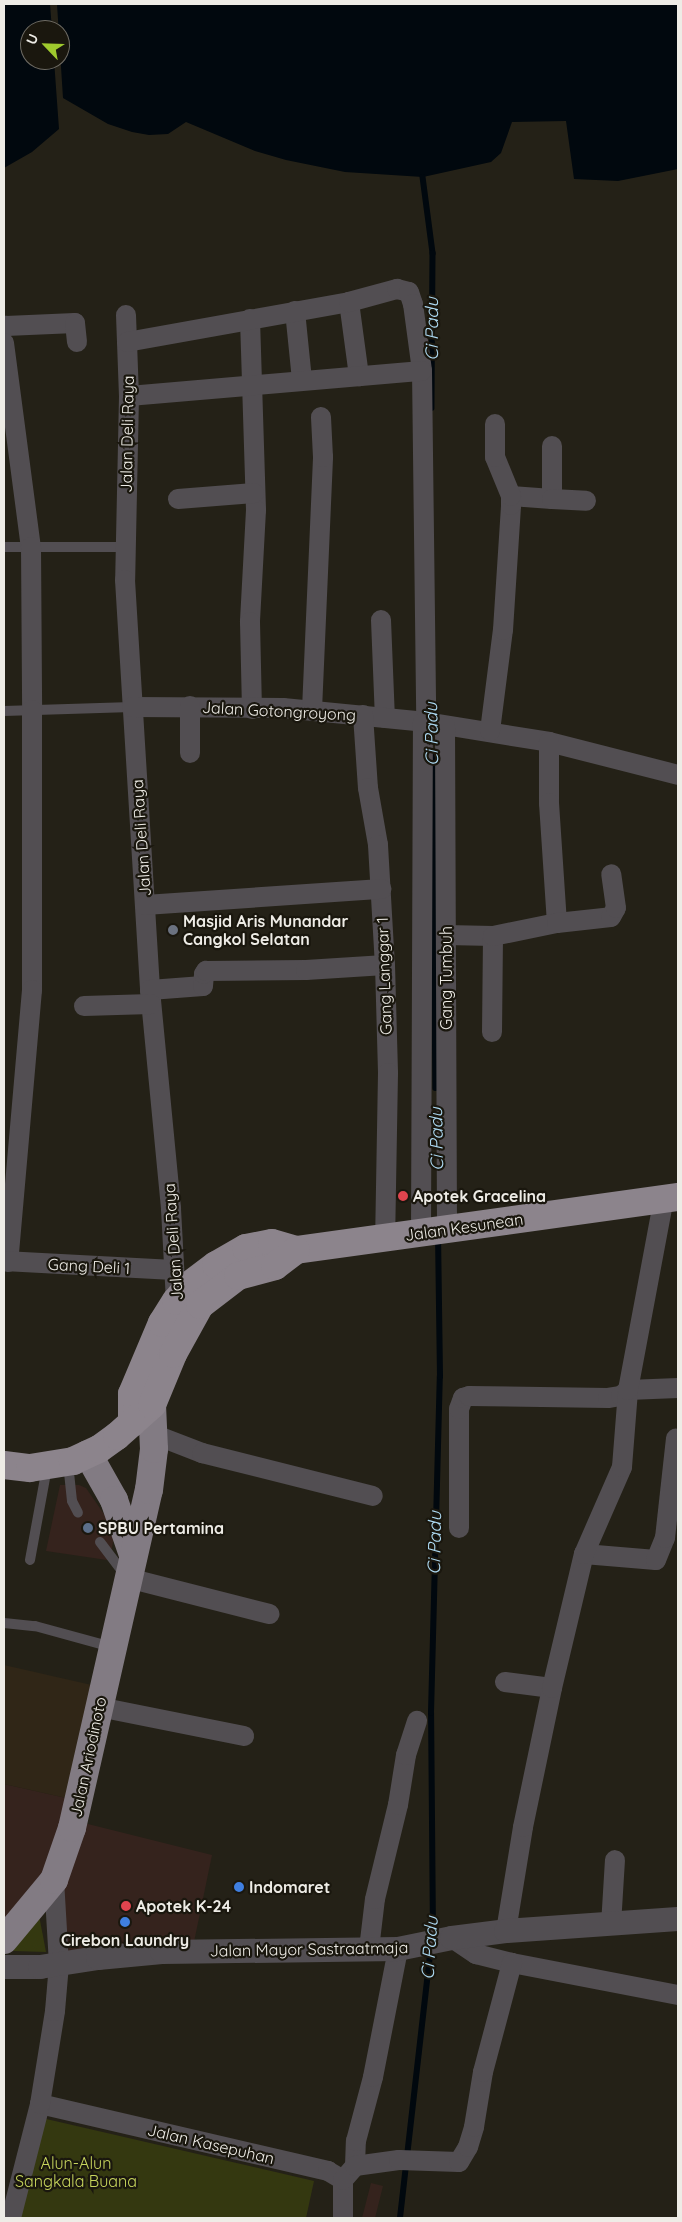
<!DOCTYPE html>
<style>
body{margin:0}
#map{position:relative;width:682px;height:2222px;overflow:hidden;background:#242117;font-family:Quicksand,sans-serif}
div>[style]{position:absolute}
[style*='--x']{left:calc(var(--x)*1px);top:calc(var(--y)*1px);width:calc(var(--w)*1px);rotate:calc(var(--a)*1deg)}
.commercial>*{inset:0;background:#35231d}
.industrial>*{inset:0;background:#302617}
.green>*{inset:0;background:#343810}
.water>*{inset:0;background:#01080e}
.stream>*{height:5.5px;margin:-2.75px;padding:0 2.75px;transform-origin:2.75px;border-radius:2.75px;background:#01080e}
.service>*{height:10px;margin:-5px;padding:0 5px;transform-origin:5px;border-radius:5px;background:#524e52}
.minor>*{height:20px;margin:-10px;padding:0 10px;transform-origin:10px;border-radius:10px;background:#524e52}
.tertiary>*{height:24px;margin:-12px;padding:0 12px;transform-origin:12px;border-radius:12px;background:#524e52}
.primary>*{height:28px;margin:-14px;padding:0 14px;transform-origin:14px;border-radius:14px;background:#827b83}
.trunk>*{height:28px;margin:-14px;padding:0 14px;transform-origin:14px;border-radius:14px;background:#8c848c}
.dots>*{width:14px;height:14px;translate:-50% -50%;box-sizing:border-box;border:2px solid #1a170e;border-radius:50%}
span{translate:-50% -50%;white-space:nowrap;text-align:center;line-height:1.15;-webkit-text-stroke:4.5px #1a170e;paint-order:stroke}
.street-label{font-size:16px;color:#eeece6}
.poi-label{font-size:16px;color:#eeece6;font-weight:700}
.left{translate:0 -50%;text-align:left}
.park-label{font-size:16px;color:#c8d65d}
.water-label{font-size:18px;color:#aedbf4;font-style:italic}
.frame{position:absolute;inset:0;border:5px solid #eeece6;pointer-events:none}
.north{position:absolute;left:20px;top:20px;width:50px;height:50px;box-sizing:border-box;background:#1a170e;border:1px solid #6f6c64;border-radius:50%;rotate:294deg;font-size:14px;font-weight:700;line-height:20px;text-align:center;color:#eeece6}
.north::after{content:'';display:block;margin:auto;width:18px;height:22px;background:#9fca2d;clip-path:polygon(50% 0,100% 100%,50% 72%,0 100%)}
</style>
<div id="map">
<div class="commercial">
<i style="clip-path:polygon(60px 1485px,79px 1485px,86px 1488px,115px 1530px,112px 1548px,107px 1560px,46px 1551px)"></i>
<i style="clip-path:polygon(4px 1784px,71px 1799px,47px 1874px,4px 1925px)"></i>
<i style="clip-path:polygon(84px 1823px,212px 1855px,194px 1942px,63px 1955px,59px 1888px)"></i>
<i style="clip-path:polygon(371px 2183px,383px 2186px,375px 2218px,362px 2218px)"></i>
</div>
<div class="industrial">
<i style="clip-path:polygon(4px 1665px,96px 1686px,71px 1799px,4px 1784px)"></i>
</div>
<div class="green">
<i style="clip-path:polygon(39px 1915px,46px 1952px,13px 1951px)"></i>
<i style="clip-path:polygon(42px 2118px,314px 2181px,306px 2218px,19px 2218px)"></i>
</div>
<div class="water">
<i style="clip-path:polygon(4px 4px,50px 4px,52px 30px,30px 30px,30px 60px,54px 60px,59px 129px,32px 152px,4px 168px)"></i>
<i style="clip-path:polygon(57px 4px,678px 4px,678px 169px,618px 181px,574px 179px,566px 121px,512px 122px,501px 153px,491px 162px,423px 177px,345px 172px,286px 160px,255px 151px,186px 122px,168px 134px,149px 135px,132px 132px,108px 124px,63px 98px)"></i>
</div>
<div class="stream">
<i style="--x:423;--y:177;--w:77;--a:82.5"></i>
<i style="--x:433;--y:253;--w:155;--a:90.4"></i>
<i style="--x:433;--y:757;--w:331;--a:89.5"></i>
<i style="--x:433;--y:1935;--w:222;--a:-90.5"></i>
<i style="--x:431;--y:1713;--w:336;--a:-88.5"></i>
<i style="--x:440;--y:1377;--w:140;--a:-90.8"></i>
<i style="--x:400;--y:2218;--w:273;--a:-83.5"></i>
</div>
<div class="service">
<i style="--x:4;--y:547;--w:121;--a:0"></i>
<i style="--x:4;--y:711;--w:128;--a:-1.8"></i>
<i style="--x:68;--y:1463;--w:38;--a:84"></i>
<i style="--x:72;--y:1501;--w:13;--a:63"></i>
<i style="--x:100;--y:1542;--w:41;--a:52.9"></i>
<i style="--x:30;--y:1560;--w:95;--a:-79.6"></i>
<i style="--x:4;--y:1623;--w:31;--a:6"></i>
<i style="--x:35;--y:1626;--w:80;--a:15.3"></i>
</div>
<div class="minor">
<i style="--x:349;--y:302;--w:75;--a:82.3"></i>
<i style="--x:295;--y:311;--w:69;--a:84.2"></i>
<i style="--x:126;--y:315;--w:81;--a:87.9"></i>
<i style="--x:129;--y:396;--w:184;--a:91.2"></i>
<i style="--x:125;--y:580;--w:411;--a:86.5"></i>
<i style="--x:150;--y:990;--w:220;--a:84.5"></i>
<i style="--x:171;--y:1209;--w:92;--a:86.9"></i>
<i style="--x:176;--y:1301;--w:7;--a:74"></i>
<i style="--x:250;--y:319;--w:191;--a:88.2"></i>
<i style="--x:256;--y:510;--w:112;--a:93.1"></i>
<i style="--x:250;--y:622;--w:87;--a:88.7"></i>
<i style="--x:4;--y:329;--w:4;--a:-56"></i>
<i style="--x:6;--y:326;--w:69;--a:-2.5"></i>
<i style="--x:75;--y:323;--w:19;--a:84"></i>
<i style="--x:127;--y:342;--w:226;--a:-10.2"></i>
<i style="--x:349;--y:302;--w:50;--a:-15.2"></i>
<i style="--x:397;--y:289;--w:12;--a:14"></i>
<i style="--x:409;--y:292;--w:13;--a:72"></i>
<i style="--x:413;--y:304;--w:68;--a:82.3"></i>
<i style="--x:422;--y:371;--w:351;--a:89.3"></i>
<i style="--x:4;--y:343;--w:206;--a:82.5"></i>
<i style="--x:31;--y:547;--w:163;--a:89.6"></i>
<i style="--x:32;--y:710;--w:280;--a:90"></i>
<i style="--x:32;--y:990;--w:273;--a:95"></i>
<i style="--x:129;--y:396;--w:294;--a:-4.9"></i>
<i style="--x:511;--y:496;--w:41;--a:4.2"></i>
<i style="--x:552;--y:499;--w:53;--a:-90"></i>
<i style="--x:178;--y:499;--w:76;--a:-4.5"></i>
<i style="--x:552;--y:499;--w:34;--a:3"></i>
<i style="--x:381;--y:620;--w:98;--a:87.7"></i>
<i style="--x:132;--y:707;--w:151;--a:0.4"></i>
<i style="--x:283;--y:708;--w:144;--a:5.6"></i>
<i style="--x:426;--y:722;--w:125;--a:9.2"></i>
<i style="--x:549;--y:742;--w:133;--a:14.3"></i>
<i style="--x:312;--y:710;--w:253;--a:-87.5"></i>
<i style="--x:323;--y:457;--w:40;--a:-92.9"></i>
<i style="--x:363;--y:715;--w:73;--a:86.1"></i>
<i style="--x:368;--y:788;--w:58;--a:80"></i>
<i style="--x:378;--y:845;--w:120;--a:86.7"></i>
<i style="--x:385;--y:965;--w:108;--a:88.4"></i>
<i style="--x:388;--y:1073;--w:165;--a:91"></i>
<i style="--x:445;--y:726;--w:503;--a:89.77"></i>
<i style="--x:490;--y:731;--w:102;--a:-82.7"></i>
<i style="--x:503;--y:630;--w:125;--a:-86.3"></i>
<i style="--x:511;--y:505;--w:9;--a:-90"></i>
<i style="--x:511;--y:496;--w:42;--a:-112.3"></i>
<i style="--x:495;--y:457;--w:33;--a:-90"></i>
<i style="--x:549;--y:742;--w:61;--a:90"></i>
<i style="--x:549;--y:803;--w:120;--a:86.2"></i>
<i style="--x:190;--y:753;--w:47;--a:-90"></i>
<i style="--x:145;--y:905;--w:237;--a:-3.9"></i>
<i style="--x:446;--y:935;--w:47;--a:1.2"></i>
<i style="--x:150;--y:990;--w:53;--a:-4.3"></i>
<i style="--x:203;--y:986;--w:12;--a:-85"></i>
<i style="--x:204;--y:974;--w:4;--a:-56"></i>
<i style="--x:206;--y:971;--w:100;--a:-0.6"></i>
<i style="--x:306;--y:970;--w:79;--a:-3.6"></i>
<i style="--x:84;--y:1006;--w:67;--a:-1.7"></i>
<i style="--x:492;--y:1032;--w:96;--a:-89.4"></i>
<i style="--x:493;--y:936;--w:65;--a:-11.5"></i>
<i style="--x:557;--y:923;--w:54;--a:-6.3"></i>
<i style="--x:611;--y:917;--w:10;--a:-61"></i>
<i style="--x:616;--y:908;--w:34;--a:-98"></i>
<i style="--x:421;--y:1233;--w:511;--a:-89.78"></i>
<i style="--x:4;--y:1261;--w:170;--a:3"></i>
<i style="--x:153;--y:1434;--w:53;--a:21.2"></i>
<i style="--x:202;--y:1453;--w:176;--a:14.1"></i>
<i style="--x:459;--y:1528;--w:119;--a:-90"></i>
<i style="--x:459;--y:1409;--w:12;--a:-70"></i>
<i style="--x:463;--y:1398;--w:6;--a:-18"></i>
<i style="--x:469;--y:1396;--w:139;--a:0.8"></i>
<i style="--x:608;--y:1398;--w:13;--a:-9"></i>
<i style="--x:621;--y:1396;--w:9;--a:-41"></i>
<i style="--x:628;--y:1390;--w:50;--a:-2.3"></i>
<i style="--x:584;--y:1554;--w:72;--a:4.8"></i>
<i style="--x:656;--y:1560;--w:24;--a:-68"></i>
<i style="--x:665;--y:1538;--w:100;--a:-83.7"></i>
<i style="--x:128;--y:1578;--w:146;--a:14.3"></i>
<i style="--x:505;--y:1682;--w:47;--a:7.3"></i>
<i style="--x:99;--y:1707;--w:148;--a:11.3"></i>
<i style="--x:611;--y:1925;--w:65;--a:-86.5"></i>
<i style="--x:506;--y:1931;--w:105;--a:-80.7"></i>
<i style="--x:523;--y:1827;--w:142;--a:-78.2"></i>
<i style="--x:552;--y:1688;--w:138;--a:-76.6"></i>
<i style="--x:584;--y:1554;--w:95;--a:-66.4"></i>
<i style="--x:622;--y:1467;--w:77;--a:-85.5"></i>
<i style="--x:628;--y:1390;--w:195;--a:-79.4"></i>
<i style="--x:452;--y:1938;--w:29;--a:34"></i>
<i style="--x:476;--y:1954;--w:37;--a:14"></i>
<i style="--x:512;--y:1963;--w:169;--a:10.9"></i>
<i style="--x:369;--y:1949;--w:50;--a:-83.2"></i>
<i style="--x:375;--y:1899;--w:97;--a:-76.3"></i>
<i style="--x:398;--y:1805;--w:51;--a:-80.9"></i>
<i style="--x:406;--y:1755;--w:36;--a:-72"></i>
<i style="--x:40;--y:2104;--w:296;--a:13.1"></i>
<i style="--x:328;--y:2171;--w:17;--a:31"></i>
<i style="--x:343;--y:2180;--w:38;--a:90"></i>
<i style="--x:355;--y:2166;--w:25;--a:-88"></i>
<i style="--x:356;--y:2141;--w:66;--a:-75.1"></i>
<i style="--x:373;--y:2077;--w:130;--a:-78.9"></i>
<i style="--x:343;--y:2180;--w:18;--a:-49"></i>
<i style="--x:355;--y:2166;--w:44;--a:-7.8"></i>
<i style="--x:399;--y:2160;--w:60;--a:1.9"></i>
<i style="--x:459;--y:2162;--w:17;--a:-59"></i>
<i style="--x:468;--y:2147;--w:21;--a:-73"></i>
<i style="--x:474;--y:2127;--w:56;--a:-80.7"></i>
<i style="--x:483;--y:2072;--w:113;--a:-75.1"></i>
<i style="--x:11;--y:2218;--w:118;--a:-75.7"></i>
<i style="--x:40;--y:2104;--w:94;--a:-80.8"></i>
<i style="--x:55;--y:2011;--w:47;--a:-85.1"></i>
<i style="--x:59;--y:1964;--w:84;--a:-93.4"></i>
</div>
<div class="tertiary">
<i style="--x:4;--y:1967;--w:36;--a:0"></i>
<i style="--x:40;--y:1967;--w:59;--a:-8.8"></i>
<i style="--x:98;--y:1958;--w:64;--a:-5.4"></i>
<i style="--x:162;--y:1952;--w:236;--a:-0.7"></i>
<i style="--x:398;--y:1949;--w:55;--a:-11.5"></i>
<i style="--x:452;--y:1938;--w:54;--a:-7.4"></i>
<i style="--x:506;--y:1931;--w:172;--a:-4"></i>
</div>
<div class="primary">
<i style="--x:88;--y:1454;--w:53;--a:60.5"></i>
<i style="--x:114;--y:1500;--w:58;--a:70.9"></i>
<i style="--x:4;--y:1940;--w:78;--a:-50.2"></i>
<i style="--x:54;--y:1880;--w:55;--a:-70.9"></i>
<i style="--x:72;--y:1828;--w:347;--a:-77.2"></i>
<i style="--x:149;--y:1490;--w:41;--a:-83"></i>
<i style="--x:154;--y:1449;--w:44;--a:-92.6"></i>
</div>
<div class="trunk">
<i style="--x:132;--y:1423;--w:29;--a:-90"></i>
<i style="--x:132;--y:1394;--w:77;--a:-67.1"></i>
<i style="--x:162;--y:1323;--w:26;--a:-58"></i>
<i style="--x:176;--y:1301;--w:19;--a:-51"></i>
<i style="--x:188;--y:1286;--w:35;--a:-37"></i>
<i style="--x:216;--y:1265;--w:34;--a:-30"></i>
<i style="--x:246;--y:1248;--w:26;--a:-11"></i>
<i style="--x:272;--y:1243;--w:25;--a:16"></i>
<i style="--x:296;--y:1250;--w:386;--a:-7.9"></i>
<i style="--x:4;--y:1465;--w:26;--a:7"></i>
<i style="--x:30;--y:1468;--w:44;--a:-9.2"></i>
<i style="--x:73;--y:1461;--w:29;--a:-25"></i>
<i style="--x:99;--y:1449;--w:22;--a:-36"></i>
<i style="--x:117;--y:1436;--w:47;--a:-41.5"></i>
<i style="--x:152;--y:1405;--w:55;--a:-67.6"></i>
<i style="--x:173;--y:1354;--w:56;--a:-61.1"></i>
<i style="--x:200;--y:1305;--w:48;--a:-37.3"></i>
<i style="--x:238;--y:1276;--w:38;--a:-15"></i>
<i style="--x:275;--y:1266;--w:26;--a:-37"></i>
</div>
<div class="dots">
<i style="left:173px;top:930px;background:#6b7280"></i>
<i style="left:403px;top:1196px;background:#e0444e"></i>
<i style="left:88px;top:1528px;background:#5c6f8a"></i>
<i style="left:239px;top:1887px;background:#3f7fe0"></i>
<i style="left:126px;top:1906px;background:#e0444e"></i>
<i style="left:125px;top:1922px;background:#3f7fe0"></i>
</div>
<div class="street-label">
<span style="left:127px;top:434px;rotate:-89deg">Jalan Deli Raya</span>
<span style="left:279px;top:711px;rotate:3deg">Jalan Gotongroyong</span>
<span style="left:141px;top:838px;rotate:-94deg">Jalan Deli Raya</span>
<span style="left:384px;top:976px;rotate:-92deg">Gang Langgar 1</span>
<span style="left:446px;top:978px;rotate:-90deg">Gang Tumbuh</span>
<span style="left:464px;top:1227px;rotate:-8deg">Jalan Kesunean</span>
<span style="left:173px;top:1242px;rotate:-94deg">Jalan Deli Raya</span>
<span style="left:89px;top:1266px;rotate:3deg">Gang Deli 1</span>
<span style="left:88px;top:1757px;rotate:-78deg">Jalan Ariodinoto</span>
<span style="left:309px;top:1949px;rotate:-1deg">Jalan Mayor Sastraatmaja</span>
<span style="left:211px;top:2144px;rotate:13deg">Jalan Kasepuhan</span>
</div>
<div class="poi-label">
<span class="left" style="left:183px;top:930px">Masjid Aris Munandar<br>Cangkol Selatan</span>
<span class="left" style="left:413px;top:1196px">Apotek Gracelina</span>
<span class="left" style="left:98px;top:1528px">SPBU Pertamina</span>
<span class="left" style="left:249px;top:1887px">Indomaret</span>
<span class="left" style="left:136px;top:1906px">Apotek K-24</span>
<span style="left:125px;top:1940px">Cirebon Laundry</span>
</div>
<div class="park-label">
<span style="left:76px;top:2172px">Alun-Alun<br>Sangkala Buana</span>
</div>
<div class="water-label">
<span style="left:432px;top:329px;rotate:-90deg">Ci Padu</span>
<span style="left:432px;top:734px;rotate:-91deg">Ci Padu</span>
<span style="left:437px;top:1139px;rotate:-91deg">Ci Padu</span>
<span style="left:435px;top:1543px;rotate:-89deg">Ci Padu</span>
<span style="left:430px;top:1948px;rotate:-86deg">Ci Padu</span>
</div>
<div class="frame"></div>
<div class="north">U</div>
</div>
